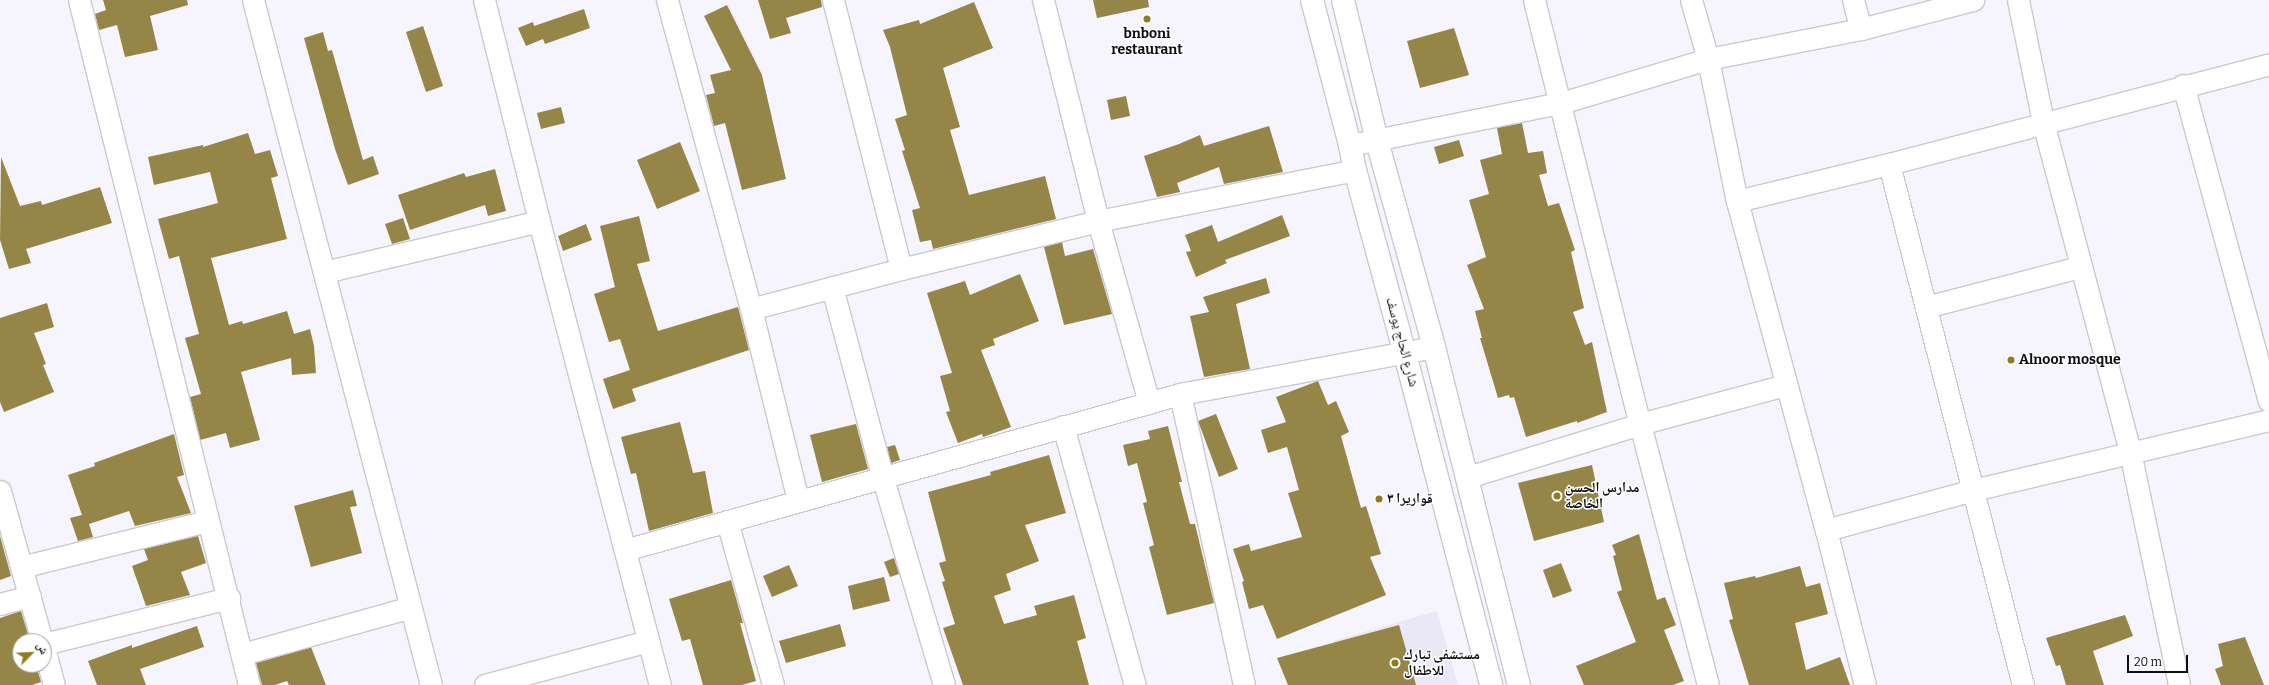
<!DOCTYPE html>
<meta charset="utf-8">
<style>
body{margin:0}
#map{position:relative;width:2269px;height:685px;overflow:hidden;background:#f6f4fd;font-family:Bitter,"Noto Naskh Arabic",serif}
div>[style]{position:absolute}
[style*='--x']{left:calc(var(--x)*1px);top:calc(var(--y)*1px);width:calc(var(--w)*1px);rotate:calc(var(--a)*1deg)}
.built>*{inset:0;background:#eae7f6}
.building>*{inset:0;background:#958647}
.roads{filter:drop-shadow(1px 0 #cac8d0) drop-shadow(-1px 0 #cac8d0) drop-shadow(0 1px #cac8d0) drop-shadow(0 -1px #cac8d0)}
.street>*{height:21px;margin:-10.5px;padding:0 10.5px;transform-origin:10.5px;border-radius:10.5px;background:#fff}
.secondary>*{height:22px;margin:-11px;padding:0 11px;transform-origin:11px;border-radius:11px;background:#fff}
.dots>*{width:11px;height:11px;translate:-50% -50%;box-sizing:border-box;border:2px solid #fff;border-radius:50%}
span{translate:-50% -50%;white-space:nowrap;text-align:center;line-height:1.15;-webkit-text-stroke:3px #fff;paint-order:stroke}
.poi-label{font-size:14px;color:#0e0d10;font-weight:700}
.left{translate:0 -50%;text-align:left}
.street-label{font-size:14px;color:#0e0d10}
.north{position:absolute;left:12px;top:633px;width:40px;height:40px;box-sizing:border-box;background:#fff;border:1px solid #9f9e9f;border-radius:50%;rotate:66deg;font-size:11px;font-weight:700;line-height:16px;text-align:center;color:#0e0d10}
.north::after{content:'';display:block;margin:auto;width:14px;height:18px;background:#907b21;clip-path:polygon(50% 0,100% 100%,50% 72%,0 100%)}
.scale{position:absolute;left:2127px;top:655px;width:61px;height:18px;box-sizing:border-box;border:2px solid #0e0d10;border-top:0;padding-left:5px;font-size:12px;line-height:14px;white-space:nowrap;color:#0e0d10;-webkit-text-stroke:3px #fff;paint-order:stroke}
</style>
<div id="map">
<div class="built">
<i style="clip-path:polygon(1437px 611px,1458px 685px,1345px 685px,1333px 641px)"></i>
</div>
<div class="building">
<i style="clip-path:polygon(103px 0,187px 0,188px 5px,150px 16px,158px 50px,125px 57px,117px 25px,99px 30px,95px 14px,106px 10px)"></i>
<i style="clip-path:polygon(758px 0,821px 0,822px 7px,786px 18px,791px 33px,770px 39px)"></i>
<i style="clip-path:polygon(1093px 0,1148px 0,1149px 7px,1097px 18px)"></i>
<i style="clip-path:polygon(974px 2px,993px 48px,943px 68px,960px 127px,950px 130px,969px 195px,1045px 176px,1056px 219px,933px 249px,931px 240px,920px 242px,912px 210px,920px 208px,902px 151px,905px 150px,895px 119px,907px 115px,890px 47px,883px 30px,919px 20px,920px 24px)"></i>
<i style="clip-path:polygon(727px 5px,762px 75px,786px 179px,742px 190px,725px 123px,714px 126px,706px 95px,715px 93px,710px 75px,731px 70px,704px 16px)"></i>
<i style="clip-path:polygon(584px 9px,590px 28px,545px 44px,543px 39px,526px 46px,518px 28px,533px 22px,534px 26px)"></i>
<i style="clip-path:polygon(423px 26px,443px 86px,426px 92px,406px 32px)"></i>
<i style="clip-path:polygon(1454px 28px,1469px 75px,1420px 88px,1407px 41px)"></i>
<i style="clip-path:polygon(323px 32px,328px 51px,332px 50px,363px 160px,373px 156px,379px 174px,348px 185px,335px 149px,304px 38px)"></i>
<i style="clip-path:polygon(1126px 96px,1130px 116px,1111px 120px,1107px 100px)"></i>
<i style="clip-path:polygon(561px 107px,565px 123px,541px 129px,537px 113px)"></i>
<i style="clip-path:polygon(1522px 123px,1528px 153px,1543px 151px,1547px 173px,1539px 175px,1548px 206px,1559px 203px,1575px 250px,1571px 252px,1584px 308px,1573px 312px,1585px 345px,1592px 342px,1607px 412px,1577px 423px,1577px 421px,1526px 437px,1514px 397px,1510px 398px,1509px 395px,1498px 398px,1480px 338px,1482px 338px,1475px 311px,1484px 309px,1467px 265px,1486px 257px,1469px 200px,1489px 194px,1480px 160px,1502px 154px,1497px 128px)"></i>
<i style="clip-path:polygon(1269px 126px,1283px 172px,1224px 184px,1219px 167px,1177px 183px,1180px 192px,1157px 197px,1144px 156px,1179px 144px,1200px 135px,1204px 146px)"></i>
<i style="clip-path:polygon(248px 133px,255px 154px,270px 150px,278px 176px,271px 178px,287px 239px,211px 258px,229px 325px,242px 321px,243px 324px,287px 311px,294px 334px,310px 329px,314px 346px,316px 373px,292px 375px,291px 358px,241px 372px,260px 440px,230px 448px,226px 433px,200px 440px,190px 397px,201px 394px,185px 338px,199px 334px,179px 256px,169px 259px,158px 219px,218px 203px,210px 172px,154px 185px,148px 157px,203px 145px,203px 147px)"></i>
<i style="clip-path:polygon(1459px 140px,1464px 156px,1439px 164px,1434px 147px)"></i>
<i style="clip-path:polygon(680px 142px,700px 191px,657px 209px,637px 160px)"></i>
<i style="clip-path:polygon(1px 157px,20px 206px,41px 201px,42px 205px,100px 187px,112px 223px,26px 249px,31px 263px,9px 269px,0 240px)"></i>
<i style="clip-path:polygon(495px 169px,506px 211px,488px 216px,485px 205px,410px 230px,398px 195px,464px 173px,466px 177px)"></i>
<i style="clip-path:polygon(1282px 215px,1290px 236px,1225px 260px,1227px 263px,1196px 277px,1186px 252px,1191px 251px,1185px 235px,1212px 225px,1218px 242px)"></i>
<i style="clip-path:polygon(639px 216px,650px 261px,637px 264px,658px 331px,738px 307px,749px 350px,632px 389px,636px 401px,613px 409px,603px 379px,630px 370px,620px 339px,609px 342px,594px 294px,615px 287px,600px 226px)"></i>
<i style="clip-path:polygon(403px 218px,410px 239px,392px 244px,385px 224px)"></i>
<i style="clip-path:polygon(586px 224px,592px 240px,563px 251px,558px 236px)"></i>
<i style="clip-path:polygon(1062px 242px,1065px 256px,1093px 249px,1112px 314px,1064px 325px,1044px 247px)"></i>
<i style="clip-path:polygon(1020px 274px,1039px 321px,993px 339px,995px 345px,981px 350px,1011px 427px,983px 437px,982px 434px,958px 443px,946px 412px,950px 411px,940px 376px,952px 373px,927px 293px,965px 281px,970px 295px)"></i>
<i style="clip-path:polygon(1266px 278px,1270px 293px,1236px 304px,1250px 369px,1204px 377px,1190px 316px,1209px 312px,1203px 297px)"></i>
<i style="clip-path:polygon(47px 303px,54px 327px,34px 333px,46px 364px,43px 365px,54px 392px,4px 412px,0 402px,0 318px)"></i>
<i style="clip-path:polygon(1318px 381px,1328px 405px,1336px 401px,1349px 432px,1341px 436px,1361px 508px,1366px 506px,1381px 554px,1370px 557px,1386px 595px,1277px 639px,1263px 605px,1249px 609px,1242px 582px,1244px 581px,1233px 549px,1249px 544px,1251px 551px,1302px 537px,1288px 493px,1299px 490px,1287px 447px,1268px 453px,1261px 430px,1286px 422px,1276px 397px)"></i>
<i style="clip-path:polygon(1216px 414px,1238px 469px,1219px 477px,1198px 421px)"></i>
<i style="clip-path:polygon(680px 422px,693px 473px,705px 471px,713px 513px,649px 531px,636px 473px,631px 474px,621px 437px)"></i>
<i style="clip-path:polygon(856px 424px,868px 469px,822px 482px,810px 435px)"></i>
<i style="clip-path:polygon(1168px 426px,1182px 482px,1179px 482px,1190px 524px,1195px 524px,1214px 603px,1167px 615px,1149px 547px,1154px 545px,1143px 503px,1147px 502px,1137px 463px,1128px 466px,1123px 445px,1150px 439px,1148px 431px)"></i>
<i style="clip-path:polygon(174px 434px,184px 475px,177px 477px,191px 513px,135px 526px,129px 511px,89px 524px,93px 537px,78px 541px,70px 518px,82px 515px,68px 475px,95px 466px,94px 463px)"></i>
<i style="clip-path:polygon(895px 445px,900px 460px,891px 463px,887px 447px)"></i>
<i style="clip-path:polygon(1049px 455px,1066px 513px,1025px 525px,1039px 561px,1006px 574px,1011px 590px,994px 596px,1004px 624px,1037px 615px,1034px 606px,1074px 595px,1086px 638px,1077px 641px,1089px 685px,963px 685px,943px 628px,955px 624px,942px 582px,945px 581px,939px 563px,946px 561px,928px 492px,991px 475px,990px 472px)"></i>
<i style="clip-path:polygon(1592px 465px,1604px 522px,1534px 541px,1518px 483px)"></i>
<i style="clip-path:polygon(353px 490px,357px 506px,350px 507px,362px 553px,311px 567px,294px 506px)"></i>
<i style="clip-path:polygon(1639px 534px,1657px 600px,1665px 597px,1676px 625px,1664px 630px,1684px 681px,1673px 685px,1584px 685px,1576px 666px,1636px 642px,1617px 592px,1622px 590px,1613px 556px,1616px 555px,1612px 545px)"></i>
<i style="clip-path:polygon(0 536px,11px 576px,0 580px)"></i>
<i style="clip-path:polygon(198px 536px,206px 563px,181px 572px,190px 595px,146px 606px,132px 566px,148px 560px,144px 549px)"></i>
<i style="clip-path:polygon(894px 558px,899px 574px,890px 577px,884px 562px)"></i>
<i style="clip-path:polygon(1561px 563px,1572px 591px,1553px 598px,1543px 570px)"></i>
<i style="clip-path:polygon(789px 565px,798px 586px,772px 597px,763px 576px)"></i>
<i style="clip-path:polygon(1800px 566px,1806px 587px,1820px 583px,1828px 614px,1795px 623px,1806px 670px,1840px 657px,1850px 685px,1749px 685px,1729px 620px,1733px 619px,1724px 583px,1755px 576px,1756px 578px)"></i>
<i style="clip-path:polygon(884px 577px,890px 601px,853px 610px,848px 586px)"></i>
<i style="clip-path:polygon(731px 580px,743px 623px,740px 623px,756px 681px,742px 685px,703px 685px,690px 639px,682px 641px,669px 599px)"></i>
<i style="clip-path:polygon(21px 611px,30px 641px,20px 641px,20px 665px,36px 665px,41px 682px,32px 685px,0 685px,0 618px)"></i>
<i style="clip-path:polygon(2125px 615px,2133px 636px,2093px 651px,2104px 685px,2066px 685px,2060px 665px,2056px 666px,2046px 638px)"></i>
<i style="clip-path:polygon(840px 624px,846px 646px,786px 663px,779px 641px)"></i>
<i style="clip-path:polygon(1399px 625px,1416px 685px,1288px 685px,1277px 658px)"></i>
<i style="clip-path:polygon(197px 626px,204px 647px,140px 669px,146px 685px,97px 685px,88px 661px,132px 645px,132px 648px)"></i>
<i style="clip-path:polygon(2245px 637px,2264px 685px,2221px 685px,2215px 669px,2223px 666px,2218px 644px)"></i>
<i style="clip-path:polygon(311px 647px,326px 685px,289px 685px,287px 681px,275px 685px,262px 685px,256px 663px)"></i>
</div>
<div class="roads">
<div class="street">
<i style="--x:79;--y:0;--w:706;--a:76.06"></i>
<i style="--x:253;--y:0;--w:708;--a:75.43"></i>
<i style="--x:484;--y:0;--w:228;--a:76"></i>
<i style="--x:539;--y:221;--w:480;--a:75.4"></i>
<i style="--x:667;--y:0;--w:320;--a:74.8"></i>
<i style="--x:751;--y:309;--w:198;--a:76.2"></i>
<i style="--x:833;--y:0;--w:277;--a:75.8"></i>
<i style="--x:1043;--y:0;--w:228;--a:76"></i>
<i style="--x:1098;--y:221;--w:189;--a:74.3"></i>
<i style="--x:1534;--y:0;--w:437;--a:76"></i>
<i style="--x:1640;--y:424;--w:270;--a:75.4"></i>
<i style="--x:1691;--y:0;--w:61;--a:73.9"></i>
<i style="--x:1708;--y:59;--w:145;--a:78.5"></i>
<i style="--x:1737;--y:201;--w:341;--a:74.9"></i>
<i style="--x:1826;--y:530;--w:160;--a:75.9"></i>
<i style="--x:1853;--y:0;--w:30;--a:75"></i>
<i style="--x:2018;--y:0;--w:125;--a:78.4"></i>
<i style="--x:2043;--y:122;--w:341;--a:75.2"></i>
<i style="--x:2130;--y:452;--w:238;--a:78.1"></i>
<i style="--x:2183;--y:85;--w:327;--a:74.8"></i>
<i style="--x:1350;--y:145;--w:215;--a:-11.3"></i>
<i style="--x:1561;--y:103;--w:153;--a:-16.7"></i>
<i style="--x:1708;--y:59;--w:156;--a:-11.1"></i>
<i style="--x:1861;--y:29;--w:116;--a:-14.5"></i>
<i style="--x:1889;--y:164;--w:538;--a:75.58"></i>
<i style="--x:1737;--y:201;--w:156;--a:-13.7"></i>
<i style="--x:1889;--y:164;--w:393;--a:-14.7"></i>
<i style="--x:324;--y:272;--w:221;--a:-13.3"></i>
<i style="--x:832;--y:287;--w:199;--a:75.1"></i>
<i style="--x:883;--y:479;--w:215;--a:73.5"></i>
<i style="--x:1926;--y:307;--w:159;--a:-14.6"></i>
<i style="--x:751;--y:309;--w:155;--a:-14.9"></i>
<i style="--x:901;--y:269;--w:203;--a:-13.7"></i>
<i style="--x:1098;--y:221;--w:262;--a:-11.2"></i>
<i style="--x:1180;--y:394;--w:298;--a:77.6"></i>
<i style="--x:1063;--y:426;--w:269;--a:74.5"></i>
<i style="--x:1468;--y:477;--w:180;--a:-17.1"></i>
<i style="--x:1640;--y:424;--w:151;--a:-15"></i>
<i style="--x:0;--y:491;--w:156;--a:74.4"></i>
<i style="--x:727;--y:521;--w:170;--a:74.3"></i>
<i style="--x:1826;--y:530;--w:152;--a:-15.2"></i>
<i style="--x:1973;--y:490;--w:304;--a:-13.3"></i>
<i style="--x:625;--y:550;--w:577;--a:-15.7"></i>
<i style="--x:1180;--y:394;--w:258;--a:-10.5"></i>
<i style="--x:21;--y:567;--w:192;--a:-13.9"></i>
<i style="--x:0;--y:604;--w:31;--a:-15"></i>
<i style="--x:44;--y:644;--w:191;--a:-14"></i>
<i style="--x:44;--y:648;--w:38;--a:75"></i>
<i style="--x:242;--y:654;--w:175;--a:-15.5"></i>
<i style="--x:485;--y:685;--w:169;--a:-15.1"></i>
</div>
<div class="secondary">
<i style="--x:1312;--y:0;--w:150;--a:75.3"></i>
<i style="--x:1350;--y:145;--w:25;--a:79"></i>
<i style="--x:1355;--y:170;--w:191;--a:74.8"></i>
<i style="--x:1405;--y:354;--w:342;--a:75.4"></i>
<i style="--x:1343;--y:0;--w:145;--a:76.4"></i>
<i style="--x:1377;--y:141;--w:214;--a:74.5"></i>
<i style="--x:1434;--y:347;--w:349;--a:75.9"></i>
</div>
</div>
<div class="dots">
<i style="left:1147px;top:19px;background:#907b21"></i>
<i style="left:2011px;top:360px;background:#907b21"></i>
<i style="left:1557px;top:496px;background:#907b21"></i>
<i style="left:1379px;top:499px;background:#907b21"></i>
<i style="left:1395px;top:663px;background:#907b21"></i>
</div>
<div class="poi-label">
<span style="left:1147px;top:42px">bnboni<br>restaurant</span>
<span class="left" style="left:2019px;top:360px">Alnoor mosque</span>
<span class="left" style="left:1565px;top:496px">مدارس الحسن<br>الخاصة</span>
<span class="left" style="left:1387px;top:499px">قواريرا ٣</span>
<span class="left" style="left:1404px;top:663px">مستشفى تبارك<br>للاطفال</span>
</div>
<div class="street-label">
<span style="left:1402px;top:342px;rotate:75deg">شارع الحاج يوسف</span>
</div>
<div class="north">ش</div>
<div class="scale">20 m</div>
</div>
